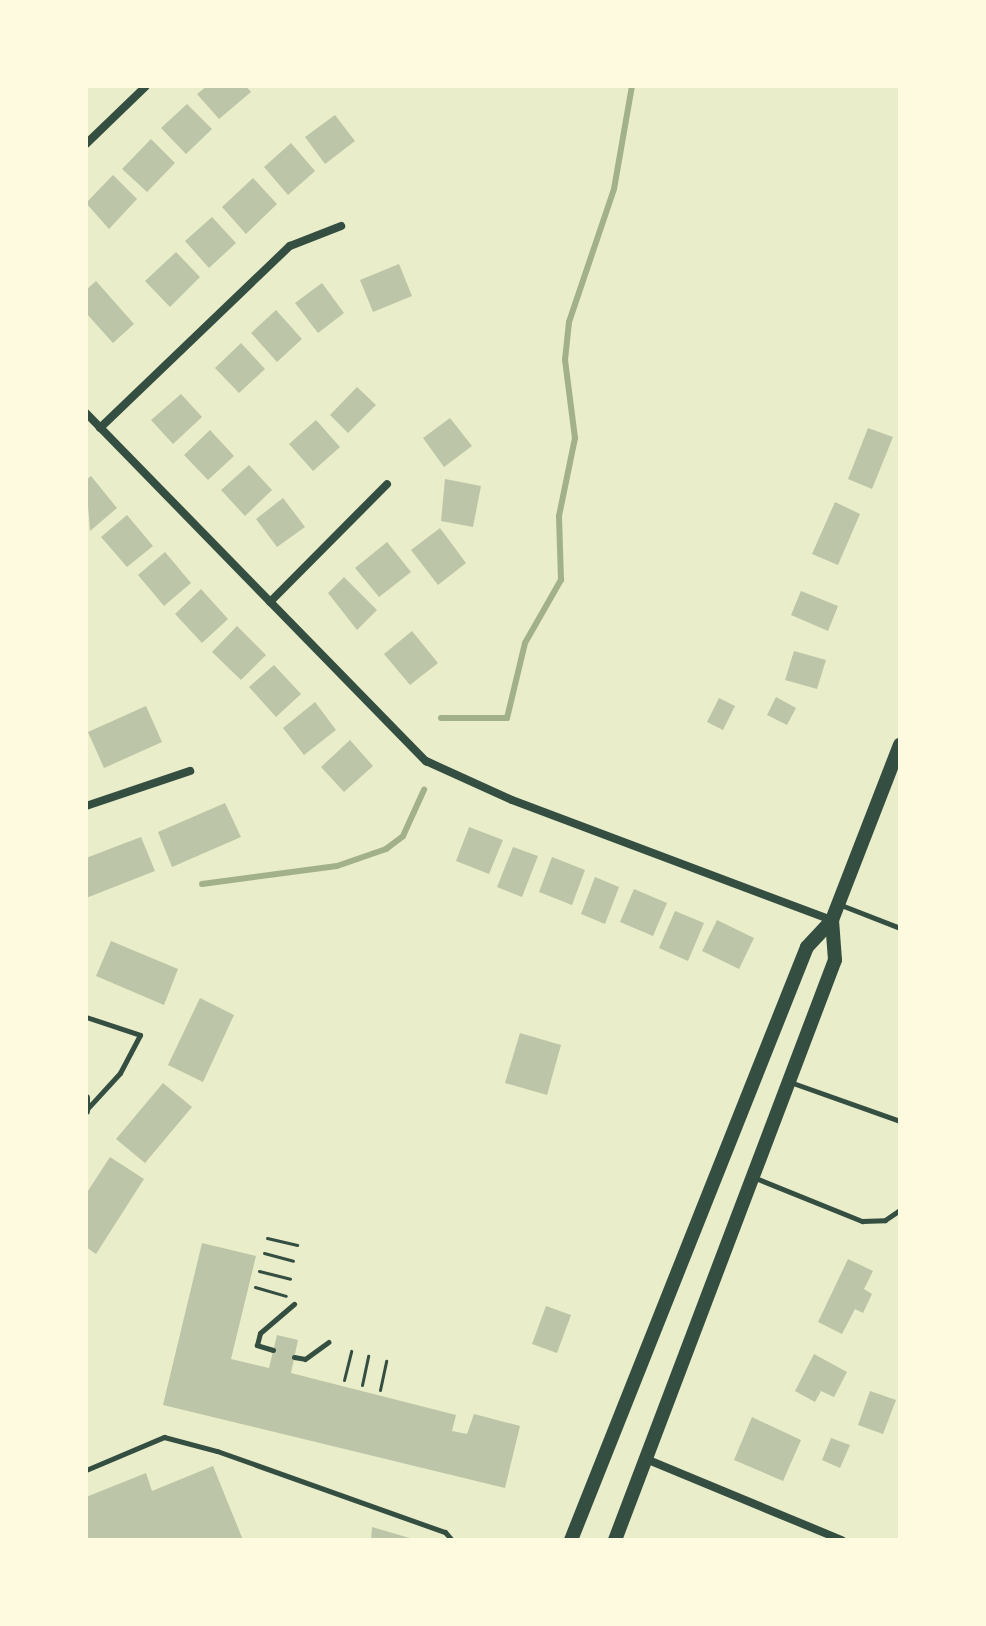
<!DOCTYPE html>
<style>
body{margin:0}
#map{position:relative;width:986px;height:1626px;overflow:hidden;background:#e9edc9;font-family:"IBM Plex Sans",sans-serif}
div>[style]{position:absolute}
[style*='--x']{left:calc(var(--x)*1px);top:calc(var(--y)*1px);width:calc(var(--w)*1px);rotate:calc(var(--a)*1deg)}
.stream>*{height:6px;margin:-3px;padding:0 3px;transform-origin:3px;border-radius:3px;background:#a3b18a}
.building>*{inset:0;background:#bcc5a7}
.path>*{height:3px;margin:-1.5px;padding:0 1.5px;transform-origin:1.5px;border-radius:1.5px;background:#344e41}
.service>*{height:5px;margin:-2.5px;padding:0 2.5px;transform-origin:2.5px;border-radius:2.5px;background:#344e41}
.minor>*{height:8px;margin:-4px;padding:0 4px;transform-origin:4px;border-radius:4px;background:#344e41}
.secondary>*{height:14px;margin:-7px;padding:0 7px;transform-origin:7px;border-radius:7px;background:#344e41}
span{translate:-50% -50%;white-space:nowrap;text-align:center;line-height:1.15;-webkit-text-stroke:8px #fefae0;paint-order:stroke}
.frame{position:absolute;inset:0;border:88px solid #fefae0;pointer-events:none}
</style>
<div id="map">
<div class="stream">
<i style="--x:441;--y:718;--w:66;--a:0"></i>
<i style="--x:507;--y:718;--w:77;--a:-76.5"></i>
<i style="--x:525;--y:643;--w:73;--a:-60.3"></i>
<i style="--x:561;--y:580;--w:64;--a:-91.8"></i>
<i style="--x:559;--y:516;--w:80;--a:-78.4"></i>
<i style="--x:575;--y:438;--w:79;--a:-97.3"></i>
<i style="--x:565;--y:360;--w:38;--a:-84"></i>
<i style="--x:569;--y:322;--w:140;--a:-71.3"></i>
<i style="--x:614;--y:189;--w:105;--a:-80.1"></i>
<i style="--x:202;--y:884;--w:136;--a:-7.6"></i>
<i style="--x:337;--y:866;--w:52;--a:-19.1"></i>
<i style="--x:386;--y:849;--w:21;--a:-37"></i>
<i style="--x:403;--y:836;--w:51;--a:-65.5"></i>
</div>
<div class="building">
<i style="clip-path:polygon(207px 86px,246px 86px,251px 92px,219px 119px,197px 94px)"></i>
<i style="clip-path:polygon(187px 104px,212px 129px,186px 154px,161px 128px)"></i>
<i style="clip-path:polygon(335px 115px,355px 141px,325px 164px,305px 137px)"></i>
<i style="clip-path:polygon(151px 139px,175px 163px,147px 192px,122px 169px)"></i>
<i style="clip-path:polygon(291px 143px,315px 171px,288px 195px,264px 167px)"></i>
<i style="clip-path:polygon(113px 175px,137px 199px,109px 229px,86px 203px)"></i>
<i style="clip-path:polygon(253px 178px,277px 204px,246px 234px,222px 207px)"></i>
<i style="clip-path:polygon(212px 217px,236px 243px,209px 268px,185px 241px)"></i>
<i style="clip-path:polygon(176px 252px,200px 277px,170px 307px,145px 281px)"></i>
<i style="clip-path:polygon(399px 264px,412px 296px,373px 312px,360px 280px)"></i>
<i style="clip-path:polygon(96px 281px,134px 324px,113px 343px,86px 313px,86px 290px)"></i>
<i style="clip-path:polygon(322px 283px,344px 313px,318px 333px,295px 303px)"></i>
<i style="clip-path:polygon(276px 310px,302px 339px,277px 362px,251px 333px)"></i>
<i style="clip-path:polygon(241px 343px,265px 369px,239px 393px,215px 368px)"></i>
<i style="clip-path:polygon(357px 387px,376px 405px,348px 433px,330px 415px)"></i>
<i style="clip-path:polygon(181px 394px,202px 417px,173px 444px,151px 420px)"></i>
<i style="clip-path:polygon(450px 418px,472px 446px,444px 467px,423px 438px)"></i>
<i style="clip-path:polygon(316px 420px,340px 447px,313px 471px,289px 444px)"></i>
<i style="clip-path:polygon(868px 428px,893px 437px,872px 489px,848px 479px)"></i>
<i style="clip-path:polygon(210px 430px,234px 456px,208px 480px,184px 455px)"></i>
<i style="clip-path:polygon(249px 465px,272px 490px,245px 516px,221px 490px)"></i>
<i style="clip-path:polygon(91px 476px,117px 508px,90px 531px,86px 480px)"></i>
<i style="clip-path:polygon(445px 479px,481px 486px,473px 527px,441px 521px)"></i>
<i style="clip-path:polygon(283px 498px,305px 527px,277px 547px,256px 519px)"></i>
<i style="clip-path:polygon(835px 502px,860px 514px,838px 565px,812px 554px)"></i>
<i style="clip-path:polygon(127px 515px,153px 546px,127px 567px,101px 537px)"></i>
<i style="clip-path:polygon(440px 528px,466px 563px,438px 585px,411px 550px)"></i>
<i style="clip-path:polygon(387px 542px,411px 572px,379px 597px,355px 568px)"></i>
<i style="clip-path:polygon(165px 552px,191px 583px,164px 606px,138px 575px)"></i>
<i style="clip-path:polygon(344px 577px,377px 610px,357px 630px,328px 593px)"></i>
<i style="clip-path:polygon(201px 589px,228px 619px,202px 643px,175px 614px)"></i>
<i style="clip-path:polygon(801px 591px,838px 606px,828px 631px,791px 615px)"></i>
<i style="clip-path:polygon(237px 626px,266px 655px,241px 680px,212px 652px)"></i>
<i style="clip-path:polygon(412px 631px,438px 663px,410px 685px,384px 654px)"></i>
<i style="clip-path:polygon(794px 651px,826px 660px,817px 689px,785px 680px)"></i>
<i style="clip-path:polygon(274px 665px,301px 694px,276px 717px,249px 687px)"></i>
<i style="clip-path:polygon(776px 697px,796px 708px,787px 725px,767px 715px)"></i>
<i style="clip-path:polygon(719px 698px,735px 706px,723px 730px,707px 722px)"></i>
<i style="clip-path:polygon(315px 702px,336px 730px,304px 755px,283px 728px)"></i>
<i style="clip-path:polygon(146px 706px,162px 742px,104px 768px,88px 732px)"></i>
<i style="clip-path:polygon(350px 740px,373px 766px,344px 792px,321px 767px)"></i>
<i style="clip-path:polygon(225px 803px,241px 837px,172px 867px,158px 832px)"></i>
<i style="clip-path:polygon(469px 827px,503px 840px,489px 874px,456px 861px)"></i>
<i style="clip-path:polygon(141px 837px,155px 871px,86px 898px,86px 858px)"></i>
<i style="clip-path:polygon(513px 847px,538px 856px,522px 897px,497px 887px)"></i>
<i style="clip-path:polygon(552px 857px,585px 870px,572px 905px,539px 892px)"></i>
<i style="clip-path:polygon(595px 877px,619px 887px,605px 924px,581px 914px)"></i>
<i style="clip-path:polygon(634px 889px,667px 903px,653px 936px,620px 922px)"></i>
<i style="clip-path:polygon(675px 911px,704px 923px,688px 961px,659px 948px)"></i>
<i style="clip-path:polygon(717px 920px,754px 938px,739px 969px,702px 951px)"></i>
<i style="clip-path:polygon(111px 941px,178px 969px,164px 1005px,96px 976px)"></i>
<i style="clip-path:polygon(200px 998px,234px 1015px,203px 1082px,168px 1065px)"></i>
<i style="clip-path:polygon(520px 1033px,561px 1045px,547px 1095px,505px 1083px)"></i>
<i style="clip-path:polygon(163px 1083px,192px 1107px,145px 1163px,116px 1139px)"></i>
<i style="clip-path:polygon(110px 1157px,144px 1179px,96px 1254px,86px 1247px,86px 1194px)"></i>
<i style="clip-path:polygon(202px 1243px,256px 1256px,231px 1359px,269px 1368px,277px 1335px,298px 1340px,291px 1373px,456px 1415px,452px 1431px,467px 1434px,474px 1414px,520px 1426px,505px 1488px,163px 1405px)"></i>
<i style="clip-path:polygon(848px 1259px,873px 1271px,864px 1289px,872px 1294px,863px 1313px,855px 1309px,842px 1334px,818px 1322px)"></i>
<i style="clip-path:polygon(546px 1306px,571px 1315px,557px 1353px,532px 1344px)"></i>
<i style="clip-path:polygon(814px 1354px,847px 1372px,834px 1397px,821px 1391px,815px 1402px,795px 1391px)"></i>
<i style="clip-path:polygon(870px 1391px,896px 1400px,883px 1434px,858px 1425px)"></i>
<i style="clip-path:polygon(752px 1417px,801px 1440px,783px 1481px,734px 1460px)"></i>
<i style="clip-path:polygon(831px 1438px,850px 1445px,840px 1468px,822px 1460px)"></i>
<i style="clip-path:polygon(213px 1466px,243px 1540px,86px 1540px,86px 1497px,146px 1473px,152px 1491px)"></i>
<i style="clip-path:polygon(372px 1527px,413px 1539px,413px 1540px,371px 1540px)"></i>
</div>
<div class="path">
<i style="--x:267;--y:1238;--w:31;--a:13"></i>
<i style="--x:264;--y:1253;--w:30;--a:15"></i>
<i style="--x:259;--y:1271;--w:32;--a:14"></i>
<i style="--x:255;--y:1287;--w:32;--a:16"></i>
<i style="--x:344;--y:1380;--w:30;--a:-76"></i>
<i style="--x:362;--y:1385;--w:30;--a:-78"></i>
<i style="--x:380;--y:1390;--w:30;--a:-78"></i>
</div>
<div class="service">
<i style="--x:841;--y:905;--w:63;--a:21.3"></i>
<i style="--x:86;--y:1017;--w:57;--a:18.4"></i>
<i style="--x:140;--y:1035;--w:43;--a:117.8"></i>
<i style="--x:120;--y:1073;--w:49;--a:132.5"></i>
<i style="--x:790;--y:1082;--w:117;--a:19.5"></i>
<i style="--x:753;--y:1177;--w:118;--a:22"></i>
<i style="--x:862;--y:1221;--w:23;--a:-2"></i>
<i style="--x:885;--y:1220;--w:18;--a:-34"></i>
<i style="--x:273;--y:1350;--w:17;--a:-163"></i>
<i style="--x:257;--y:1345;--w:12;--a:-76"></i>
<i style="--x:260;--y:1333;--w:45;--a:-40.5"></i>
<i style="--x:294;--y:1357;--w:11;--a:10"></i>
<i style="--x:305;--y:1359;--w:29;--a:-36"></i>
<i style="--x:86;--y:1470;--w:85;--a:-22.9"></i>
<i style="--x:164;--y:1437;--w:55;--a:14.8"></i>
<i style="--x:217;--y:1451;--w:242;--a:19.6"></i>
<i style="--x:445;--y:1532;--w:11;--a:49"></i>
</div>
<div class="minor">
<i style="--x:86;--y:144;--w:83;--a:-44"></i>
<i style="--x:86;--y:413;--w:487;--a:45.7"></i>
<i style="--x:426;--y:761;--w:94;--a:24.4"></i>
<i style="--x:512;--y:800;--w:342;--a:20.6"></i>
<i style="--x:100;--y:428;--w:263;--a:-43.8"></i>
<i style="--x:290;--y:246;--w:55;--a:-21.4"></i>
<i style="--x:270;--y:602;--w:166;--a:-45.2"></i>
<i style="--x:86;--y:806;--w:110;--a:-18.6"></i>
<i style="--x:86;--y:1098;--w:13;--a:90"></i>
<i style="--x:646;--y:1459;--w:212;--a:22.5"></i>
</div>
<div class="secondary">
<i style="--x:571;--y:1540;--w:638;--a:-68.3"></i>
<i style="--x:807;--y:947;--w:37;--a:-47"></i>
<i style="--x:832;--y:920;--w:188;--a:-68.8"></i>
<i style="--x:615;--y:1540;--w:620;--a:-69.23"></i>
<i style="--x:835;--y:960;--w:40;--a:-94.3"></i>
</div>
<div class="frame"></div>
</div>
